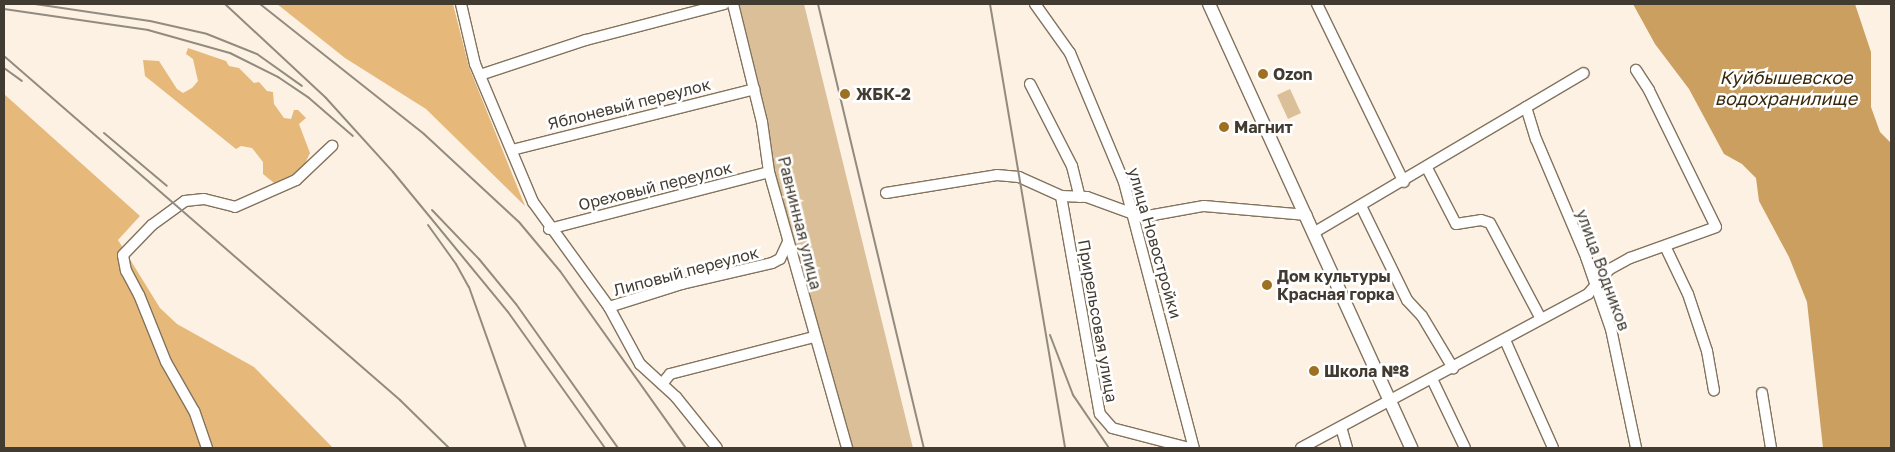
<!DOCTYPE html>
<meta charset="utf-8">
<style>
body{margin:0}
#map{position:relative;width:1895px;height:452px;overflow:hidden;background:#fcf1e3;font-family:"Golos Text",sans-serif}
div>[style]{position:absolute}
[style*='--x']{left:calc(var(--x)*1px);top:calc(var(--y)*1px);width:calc(var(--w)*1px);rotate:calc(var(--a)*1deg)}
.green>*{inset:0;background:#dabf99}
.forest>*{inset:0;background:#e6b97a}
.water>*{inset:0;background:#ca9f60}
.roads{filter:drop-shadow(1px 0 #83735d) drop-shadow(-1px 0 #83735d) drop-shadow(0 1px #83735d) drop-shadow(0 -1px #83735d)}
.minor>*{height:10px;margin:-5px;padding:0 5px;transform-origin:5px;border-radius:5px;background:#fff}
.major>*{height:12px;margin:-6px;padding:0 6px;transform-origin:6px;border-radius:6px;background:#fff}
.rail>*{height:2px;margin:-1px;padding:0 1px;transform-origin:1px;border-radius:1px;background:#938b7f}
.dots>*{width:14px;height:14px;translate:-50% -50%;box-sizing:border-box;border:2px solid #fff;border-radius:50%}
span{translate:-50% -50%;white-space:nowrap;text-align:center;line-height:1.15;-webkit-text-stroke:5px #fff;paint-order:stroke}
.poi-label{font-size:16px;color:#423b31;font-weight:700}
.left{translate:0 -50%;text-align:left}
.street-label{font-size:16px;color:#423b31}
.water-label{font-size:18px;color:#3a280b;font-style:italic}
.frame{position:absolute;inset:0;border:5px solid #423b31;pointer-events:none}
</style>
<div id="map">
<div class="green">
<i style="clip-path:polygon(739px 4px,804px 4px,913px 448px,852px 448px,773px 172px,768px 121px)"></i>
<i style="clip-path:polygon(1290px 89px,1301px 113px,1288px 119px,1277px 95px)"></i>
</div>
<div class="forest">
<i style="clip-path:polygon(277px 4px,453px 4px,469px 67px,525px 206px,426px 109px,345px 58px)"></i>
<i style="clip-path:polygon(188px 48px,226px 61px,229px 66px,239px 68px,254px 83px,259px 82px,267px 91px,273px 92px,274px 104px,284px 118px,291px 119px,294px 110px,298px 110px,306px 118px,299px 124px,310px 153px,302px 170px,289px 180px,274px 183px,263px 174px,263px 162px,252px 148px,241px 146px,236px 149px,145px 76px,143px 60px,159px 61px,177px 89px,183px 93px,192px 88px,198px 81px,193px 59px,186px 54px)"></i>
<i style="clip-path:polygon(4px 94px,140px 216px,118px 240px,160px 308px,177px 324px,254px 367px,333px 448px,4px 448px)"></i>
</div>
<div class="water">
<i style="clip-path:polygon(1633px 4px,1855px 4px,1871px 52px,1871px 107px,1880px 132px,1891px 143px,1891px 448px,1823px 448px,1807px 302px,1789px 257px,1759px 201px,1756px 178px,1742px 164px,1724px 154px,1689px 89px,1655px 44px)"></i>
</div>
<div class="roads">
<div class="minor">
<i style="--x:461;--y:4;--w:62;--a:76.9"></i>
<i style="--x:475;--y:64;--w:150;--a:67.2"></i>
<i style="--x:533;--y:202;--w:130;--a:54.1"></i>
<i style="--x:609;--y:307;--w:65;--a:61.5"></i>
<i style="--x:640;--y:364;--w:49;--a:42.5"></i>
<i style="--x:676;--y:397;--w:65;--a:51.2"></i>
<i style="--x:733;--y:4;--w:122;--a:76.2"></i>
<i style="--x:762;--y:122;--w:50;--a:82"></i>
<i style="--x:769;--y:172;--w:287;--a:74.2"></i>
<i style="--x:1035;--y:4;--w:60;--a:54.5"></i>
<i style="--x:1070;--y:53;--w:140;--a:67.3"></i>
<i style="--x:1124;--y:182;--w:275;--a:75.3"></i>
<i style="--x:1317;--y:4;--w:198;--a:64"></i>
<i style="--x:480;--y:75;--w:112;--a:-18.3"></i>
<i style="--x:586;--y:40;--w:143;--a:-14.6"></i>
<i style="--x:1030;--y:84;--w:92;--a:62.9"></i>
<i style="--x:1072;--y:166;--w:32;--a:76"></i>
<i style="--x:1526;--y:107;--w:34;--a:73"></i>
<i style="--x:1536;--y:139;--w:128;--a:67"></i>
<i style="--x:1586;--y:257;--w:76;--a:70.9"></i>
<i style="--x:1611;--y:329;--w:122;--a:78.1"></i>
<i style="--x:512;--y:150;--w:250;--a:-14.1"></i>
<i style="--x:1427;--y:168;--w:63;--a:62.6"></i>
<i style="--x:1456;--y:224;--w:25;--a:-9"></i>
<i style="--x:1481;--y:220;--w:9;--a:18"></i>
<i style="--x:1490;--y:223;--w:106;--a:62"></i>
<i style="--x:886;--y:193;--w:112;--a:-9.2"></i>
<i style="--x:997;--y:175;--w:22;--a:5"></i>
<i style="--x:1019;--y:177;--w:46;--a:24.3"></i>
<i style="--x:1061;--y:196;--w:26;--a:2"></i>
<i style="--x:1087;--y:197;--w:59;--a:20"></i>
<i style="--x:1142;--y:217;--w:63;--a:-10.1"></i>
<i style="--x:1204;--y:206;--w:103;--a:5"></i>
<i style="--x:1061;--y:196;--w:221;--a:79.9"></i>
<i style="--x:1100;--y:414;--w:18;--a:49"></i>
<i style="--x:1112;--y:428;--w:80;--a:14.6"></i>
<i style="--x:1361;--y:206;--w:105;--a:63.9"></i>
<i style="--x:1407;--y:300;--w:22;--a:47"></i>
<i style="--x:1422;--y:316;--w:61;--a:59.2"></i>
<i style="--x:549;--y:229;--w:227;--a:-14.5"></i>
<i style="--x:1315;--y:232;--w:312;--a:-30.6"></i>
<i style="--x:1665;--y:246;--w:53;--a:64.4"></i>
<i style="--x:1688;--y:294;--w:60;--a:71.6"></i>
<i style="--x:1707;--y:351;--w:40;--a:80"></i>
<i style="--x:609;--y:307;--w:77;--a:-17.5"></i>
<i style="--x:682;--y:284;--w:92;--a:-13.1"></i>
<i style="--x:772;--y:263;--w:9;--a:-27"></i>
<i style="--x:780;--y:259;--w:19;--a:-65"></i>
<i style="--x:1505;--y:340;--w:118;--a:66"></i>
<i style="--x:1432;--y:379;--w:76;--a:64.4"></i>
<i style="--x:662;--y:384;--w:13;--a:-51"></i>
<i style="--x:670;--y:374;--w:149;--a:-14.4"></i>
<i style="--x:1762;--y:393;--w:56;--a:80.7"></i>
<i style="--x:1341;--y:427;--w:22;--a:74"></i>
<i style="--x:207;--y:448;--w:39;--a:-109"></i>
<i style="--x:194;--y:411;--w:56;--a:-119.7"></i>
<i style="--x:166;--y:362;--w:72;--a:-111.9"></i>
<i style="--x:139;--y:295;--w:27;--a:-118"></i>
<i style="--x:126;--y:271;--w:16;--a:-101"></i>
<i style="--x:123;--y:255;--w:42;--a:-46"></i>
<i style="--x:152;--y:225;--w:41;--a:-36"></i>
<i style="--x:185;--y:201;--w:19;--a:-6"></i>
<i style="--x:204;--y:199;--w:32;--a:14"></i>
<i style="--x:235;--y:207;--w:67;--a:-23.9"></i>
<i style="--x:296;--y:180;--w:50;--a:-43.4"></i>
<i style="--x:1301;--y:448;--w:326;--a:-28.2"></i>
<i style="--x:1588;--y:294;--w:33;--a:-49"></i>
<i style="--x:1610;--y:269;--w:23;--a:-29"></i>
<i style="--x:1630;--y:258;--w:91;--a:-19.8"></i>
<i style="--x:1716;--y:227;--w:153;--a:-116.1"></i>
<i style="--x:1649;--y:90;--w:24;--a:-123"></i>
</div>
<div class="major">
<i style="--x:1209;--y:4;--w:488;--a:65.5"></i>
</div>
</div>
<div class="rail">
<i style="--x:35;--y:4;--w:116;--a:8.4"></i>
<i style="--x:150;--y:21;--w:58;--a:12.8"></i>
<i style="--x:207;--y:34;--w:54;--a:21.8"></i>
<i style="--x:257;--y:54;--w:55;--a:35.4"></i>
<i style="--x:225;--y:4;--w:138;--a:42.9"></i>
<i style="--x:326;--y:98;--w:100;--a:47.8"></i>
<i style="--x:393;--y:172;--w:181;--a:50.6"></i>
<i style="--x:508;--y:312;--w:167;--a:54.5"></i>
<i style="--x:260;--y:4;--w:209;--a:38.4"></i>
<i style="--x:424;--y:134;--w:129;--a:42.8"></i>
<i style="--x:519;--y:222;--w:64;--a:50.1"></i>
<i style="--x:560;--y:271;--w:217;--a:54.6"></i>
<i style="--x:818;--y:4;--w:456;--a:76.6"></i>
<i style="--x:990;--y:4;--w:450;--a:80.4"></i>
<i style="--x:4;--y:9;--w:146;--a:8.3"></i>
<i style="--x:148;--y:30;--w:85;--a:15.7"></i>
<i style="--x:230;--y:53;--w:54;--a:26.6"></i>
<i style="--x:278;--y:77;--w:37;--a:34"></i>
<i style="--x:309;--y:98;--w:58;--a:40.8"></i>
<i style="--x:4;--y:56;--w:525;--a:40.98"></i>
<i style="--x:400;--y:400;--w:69;--a:44.4"></i>
<i style="--x:4;--y:68;--w:22;--a:36"></i>
<i style="--x:104;--y:133;--w:82;--a:40.1"></i>
<i style="--x:432;--y:210;--w:68;--a:46.2"></i>
<i style="--x:479;--y:259;--w:58;--a:50.6"></i>
<i style="--x:516;--y:304;--w:176;--a:54.7"></i>
<i style="--x:428;--y:225;--w:48;--a:54.3"></i>
<i style="--x:456;--y:264;--w:26;--a:61"></i>
<i style="--x:469;--y:287;--w:171;--a:70.5"></i>
<i style="--x:1050;--y:335;--w:64;--a:69"></i>
<i style="--x:1073;--y:395;--w:64;--a:55.8"></i>
</div>
<div class="dots">
<i style="left:1263px;top:74px;background:#9e7022"></i>
<i style="left:845px;top:94px;background:#9e7022"></i>
<i style="left:1224px;top:127px;background:#9e7022"></i>
<i style="left:1267px;top:285px;background:#9e7022"></i>
<i style="left:1314px;top:371px;background:#9e7022"></i>
</div>
<div class="poi-label">
<span class="left" style="left:1273px;top:74px">Ozon</span>
<span class="left" style="left:856px;top:94px">ЖБК-2</span>
<span class="left" style="left:1234px;top:127px">Магнит</span>
<span class="left" style="left:1277px;top:285px">Дом культуры<br>Красная горка</span>
<span class="left" style="left:1324px;top:371px">Школа №8</span>
</div>
<div class="street-label">
<span style="left:629px;top:104px;rotate:-14deg">Яблоневый переулок</span>
<span style="left:655px;top:186px;rotate:-14deg">Ореховый переулок</span>
<span style="left:800px;top:223px;rotate:76deg">Равнинная улица</span>
<span style="left:1155px;top:243px;rotate:74deg">улица Новостройки</span>
<span style="left:1603px;top:270px;rotate:70deg">улица Водников</span>
<span style="left:686px;top:271px;rotate:-15deg">Липовый переулок</span>
<span style="left:1098px;top:321px;rotate:80deg">Прирельсовая улица</span>
</div>
<div class="water-label">
<span style="left:1786px;top:88px">Куйбышевское<br>водохранилище</span>
</div>
<div class="frame"></div>
</div>
